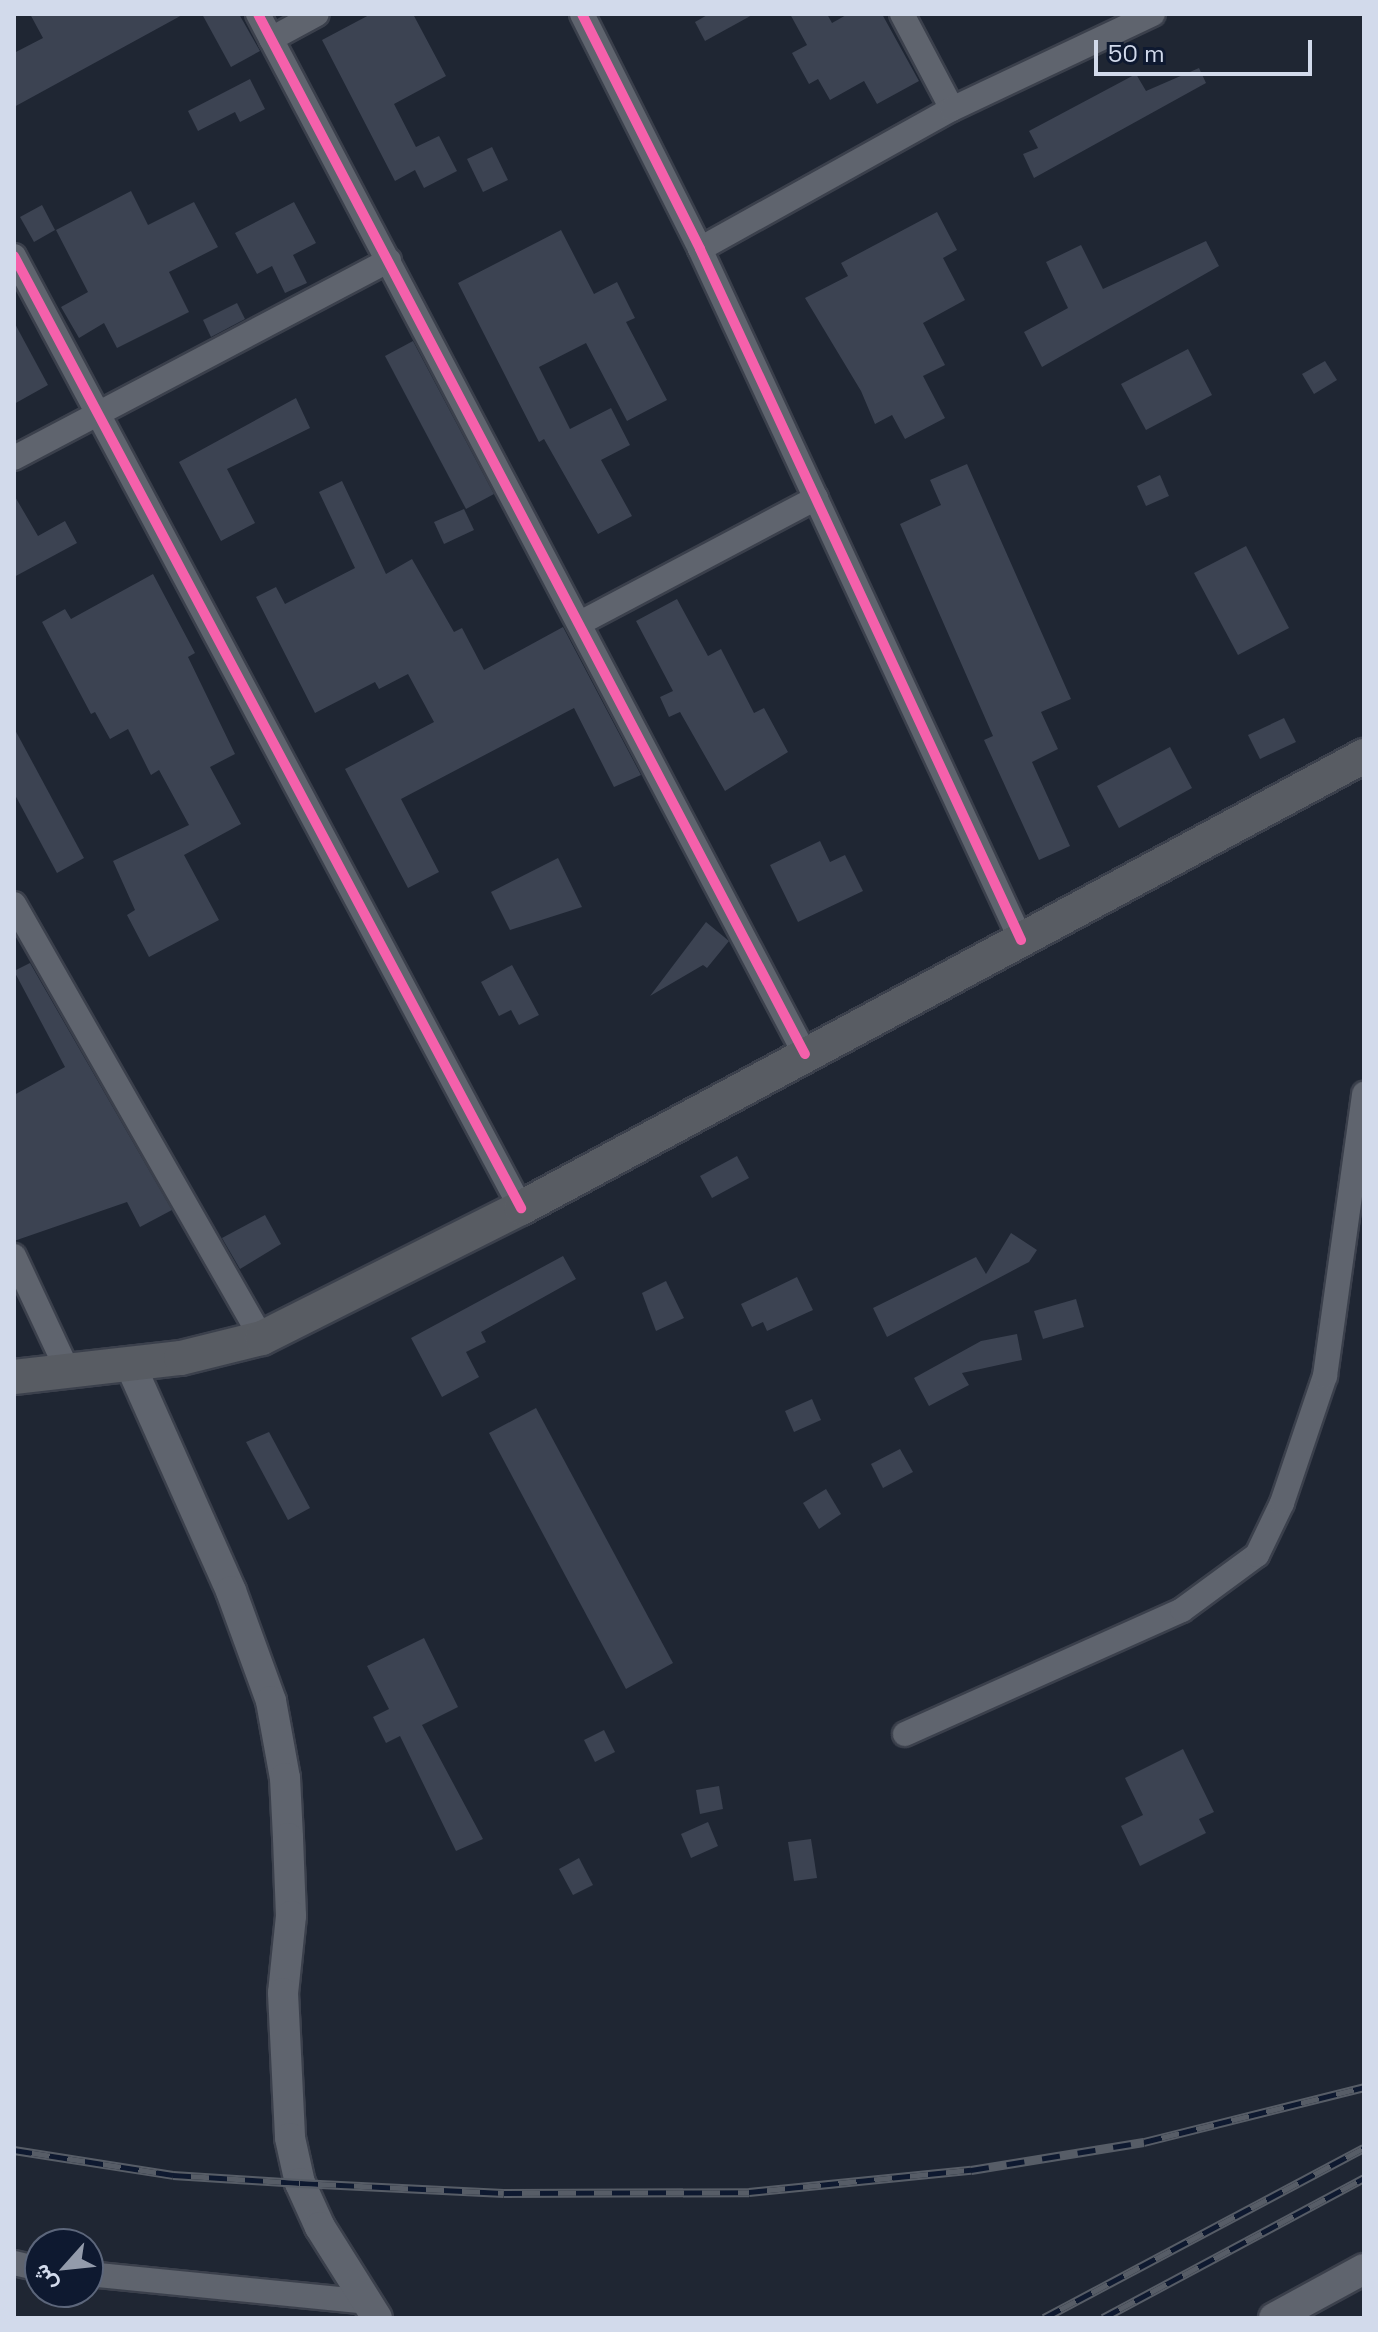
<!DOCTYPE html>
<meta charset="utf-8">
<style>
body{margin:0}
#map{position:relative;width:1378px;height:2332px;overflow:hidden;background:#1f2633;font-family:"Space Grotesk",Vazirmatn,sans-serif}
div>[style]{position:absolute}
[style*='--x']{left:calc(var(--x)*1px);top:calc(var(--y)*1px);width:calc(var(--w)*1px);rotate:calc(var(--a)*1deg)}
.building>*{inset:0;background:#3c4352}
.roads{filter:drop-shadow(2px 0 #3b404c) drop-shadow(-2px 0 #3b404c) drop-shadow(0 2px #3b404c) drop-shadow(0 -2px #3b404c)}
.minor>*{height:24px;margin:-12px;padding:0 12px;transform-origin:12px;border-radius:12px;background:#5f646e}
.tertiary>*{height:30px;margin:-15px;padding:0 15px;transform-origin:15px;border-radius:15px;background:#5f646e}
.secondary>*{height:34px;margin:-17px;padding:0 17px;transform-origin:17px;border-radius:17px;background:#585c63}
.rail>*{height:9px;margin-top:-4.5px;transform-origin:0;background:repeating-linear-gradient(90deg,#0e1930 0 18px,#575d67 0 36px);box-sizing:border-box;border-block:2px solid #575d67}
.cycleway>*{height:10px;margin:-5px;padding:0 5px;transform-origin:5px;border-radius:5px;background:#f560ab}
span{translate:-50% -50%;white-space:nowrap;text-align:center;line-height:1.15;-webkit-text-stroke:6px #0e1930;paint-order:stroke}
.frame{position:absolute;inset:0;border:16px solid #d2daeb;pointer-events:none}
.north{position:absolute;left:24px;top:2228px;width:80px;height:80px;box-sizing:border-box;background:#0e1930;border:2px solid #5c667b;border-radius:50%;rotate:243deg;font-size:22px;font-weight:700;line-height:32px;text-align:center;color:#d2daeb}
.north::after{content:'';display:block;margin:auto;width:28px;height:36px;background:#939bab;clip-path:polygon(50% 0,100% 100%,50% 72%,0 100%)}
.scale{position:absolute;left:1094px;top:40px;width:218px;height:36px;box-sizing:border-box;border:4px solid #d2daeb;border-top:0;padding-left:10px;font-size:24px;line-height:28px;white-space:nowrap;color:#d2daeb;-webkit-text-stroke:6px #0e1930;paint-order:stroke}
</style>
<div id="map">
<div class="building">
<i style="clip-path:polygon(30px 14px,184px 14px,14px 107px,14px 53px,43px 38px)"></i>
<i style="clip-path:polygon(202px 14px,239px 14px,260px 51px,231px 67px)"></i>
<i style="clip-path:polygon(371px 14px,413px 14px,446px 76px,394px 104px,416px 147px,439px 136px,457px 171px,424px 188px,415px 170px,395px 181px,322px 40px)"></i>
<i style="clip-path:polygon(709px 14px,754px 14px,705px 41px,695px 22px)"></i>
<i style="clip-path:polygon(790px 14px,827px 14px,832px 23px,848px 14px,882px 14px,919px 81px,877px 104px,864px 81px,830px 100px,818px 79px,809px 84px,792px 53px,807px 45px)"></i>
<i style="clip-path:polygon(1199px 68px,1206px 83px,1034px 178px,1023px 154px,1038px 148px,1029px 131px,1136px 74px,1146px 91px)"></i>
<i style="clip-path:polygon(250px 79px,265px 109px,240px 122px,235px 112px,198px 131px,188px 111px)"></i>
<i style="clip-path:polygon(492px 147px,508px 180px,483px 192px,467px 159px)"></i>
<i style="clip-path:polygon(131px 191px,148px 225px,194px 202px,218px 247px,169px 272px,189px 312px,117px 348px,104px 323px,79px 338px,61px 307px,88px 292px,56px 230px)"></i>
<i style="clip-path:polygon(294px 202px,316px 243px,293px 255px,307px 283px,285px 293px,272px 266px,257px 274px,235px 233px)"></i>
<i style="clip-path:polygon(42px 205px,55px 230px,34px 242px,20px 217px)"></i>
<i style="clip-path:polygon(937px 212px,957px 250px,943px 258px,965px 300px,923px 323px,945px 365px,923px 376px,945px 418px,905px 439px,892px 415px,875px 424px,861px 391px,805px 298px,848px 276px,841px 263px)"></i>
<i style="clip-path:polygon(561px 230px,594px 294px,617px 282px,635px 318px,626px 322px,667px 400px,627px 421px,586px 343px,539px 367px,570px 429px,611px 408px,630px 445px,601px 460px,632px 516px,598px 534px,544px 439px,539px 442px,458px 283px)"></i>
<i style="clip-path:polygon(1206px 241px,1219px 266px,1042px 367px,1024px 332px,1068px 308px,1046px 262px,1081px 245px,1103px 289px)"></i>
<i style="clip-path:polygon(237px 303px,245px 319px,211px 337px,203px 320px)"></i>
<i style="clip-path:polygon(14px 322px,48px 385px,14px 404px)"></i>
<i style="clip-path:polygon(413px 341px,494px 494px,466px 509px,385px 356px)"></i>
<i style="clip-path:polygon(1188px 349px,1212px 395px,1146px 430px,1121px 384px)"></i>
<i style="clip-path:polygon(1325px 361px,1337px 380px,1314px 394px,1302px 374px)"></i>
<i style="clip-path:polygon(296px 398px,310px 428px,227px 469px,255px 523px,221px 541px,179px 462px)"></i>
<i style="clip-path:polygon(967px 464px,1071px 699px,1041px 712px,1058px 749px,1032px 762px,1070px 846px,1039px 860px,984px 740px,993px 736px,900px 524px,941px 505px,930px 480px)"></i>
<i style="clip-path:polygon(1160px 475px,1169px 496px,1146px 506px,1137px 486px)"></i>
<i style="clip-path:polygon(342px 481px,386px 574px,412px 559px,454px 632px,462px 628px,484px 670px,563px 627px,641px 775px,614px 787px,574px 708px,401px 799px,439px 872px,408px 888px,345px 769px,434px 722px,408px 674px,379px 689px,375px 682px,315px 713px,256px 597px,276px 587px,285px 604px,355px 568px,319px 492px)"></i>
<i style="clip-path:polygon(14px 495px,38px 536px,65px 521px,77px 543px,14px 577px)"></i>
<i style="clip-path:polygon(464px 509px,474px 530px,444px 544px,434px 522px)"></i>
<i style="clip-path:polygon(1246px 546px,1289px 628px,1238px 655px,1194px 573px)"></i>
<i style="clip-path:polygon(153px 574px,195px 653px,188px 657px,235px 754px,210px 767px,241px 824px,184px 855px,219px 920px,149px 957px,127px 915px,135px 910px,113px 861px,189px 825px,159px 770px,151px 775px,128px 729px,110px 739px,95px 712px,91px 714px,42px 622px,65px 609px,71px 619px)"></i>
<i style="clip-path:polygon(677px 599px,708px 656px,721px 649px,754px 713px,764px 708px,788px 752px,725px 791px,680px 712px,669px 717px,660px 697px,673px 691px,636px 621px)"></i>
<i style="clip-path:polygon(1284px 718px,1296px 742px,1260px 759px,1248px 735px)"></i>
<i style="clip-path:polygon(14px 728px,84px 858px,57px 873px,14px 793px)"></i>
<i style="clip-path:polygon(1170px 747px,1192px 788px,1119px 828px,1097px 786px)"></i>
<i style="clip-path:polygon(820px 841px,830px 862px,845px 855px,863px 891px,798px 922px,770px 865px)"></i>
<i style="clip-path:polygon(558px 858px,582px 907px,510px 930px,491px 892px)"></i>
<i style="clip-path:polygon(706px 922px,729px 941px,707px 968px,703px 965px,650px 996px)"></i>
<i style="clip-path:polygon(30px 963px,172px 1210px,140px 1227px,127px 1202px,14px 1241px,14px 1095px,65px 1067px,14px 971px)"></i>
<i style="clip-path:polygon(512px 965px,539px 1015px,519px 1025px,511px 1010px,499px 1016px,481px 982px)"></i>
<i style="clip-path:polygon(737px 1156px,749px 1178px,712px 1198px,700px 1176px)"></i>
<i style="clip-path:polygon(265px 1215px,281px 1244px,240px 1269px,222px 1238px)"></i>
<i style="clip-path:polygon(1011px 1233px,1037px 1250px,1029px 1262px,887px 1337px,873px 1308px,976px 1257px,986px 1274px)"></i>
<i style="clip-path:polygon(563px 1256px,576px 1279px,481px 1332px,486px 1342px,466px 1352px,479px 1377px,442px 1397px,411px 1338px)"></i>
<i style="clip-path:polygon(797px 1277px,813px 1310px,767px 1331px,763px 1322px,752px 1327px,741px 1304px)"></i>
<i style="clip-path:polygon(666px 1281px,684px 1318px,656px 1331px,642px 1293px)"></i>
<i style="clip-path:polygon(1076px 1299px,1084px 1327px,1043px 1339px,1034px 1311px)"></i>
<i style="clip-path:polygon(1017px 1334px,1022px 1360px,962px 1373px,969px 1385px,929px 1406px,914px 1378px,981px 1341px)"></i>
<i style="clip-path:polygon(812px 1399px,821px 1420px,794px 1432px,785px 1411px)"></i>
<i style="clip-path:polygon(536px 1408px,673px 1663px,626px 1689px,489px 1433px)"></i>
<i style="clip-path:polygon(269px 1432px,310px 1508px,288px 1520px,246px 1442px)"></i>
<i style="clip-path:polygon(900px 1449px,913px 1472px,883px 1488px,871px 1464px)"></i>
<i style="clip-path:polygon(826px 1489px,841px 1514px,819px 1529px,803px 1503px)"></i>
<i style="clip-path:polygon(424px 1638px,458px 1707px,422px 1725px,483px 1839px,456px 1851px,400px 1736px,386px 1743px,373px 1717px,389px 1709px,367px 1666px)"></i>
<i style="clip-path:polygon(604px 1730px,615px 1752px,595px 1762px,584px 1740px)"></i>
<i style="clip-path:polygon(1183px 1749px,1214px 1812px,1199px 1819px,1206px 1833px,1140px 1866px,1121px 1826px,1143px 1815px,1125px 1778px)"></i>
<i style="clip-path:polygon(719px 1786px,723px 1809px,700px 1814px,696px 1790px)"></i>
<i style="clip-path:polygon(708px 1822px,718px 1846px,691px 1858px,681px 1834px)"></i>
<i style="clip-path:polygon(811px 1839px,817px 1878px,794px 1881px,788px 1842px)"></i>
<i style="clip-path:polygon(579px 1858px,593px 1885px,573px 1895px,559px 1869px)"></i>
</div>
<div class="roads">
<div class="minor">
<i style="--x:258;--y:14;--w:1175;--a:62.26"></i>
<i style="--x:582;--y:14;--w:263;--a:63.3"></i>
<i style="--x:700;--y:249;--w:762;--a:65.08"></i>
<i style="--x:902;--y:14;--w:107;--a:62.2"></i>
<i style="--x:271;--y:39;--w:52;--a:-28.5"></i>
<i style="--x:700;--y:249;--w:288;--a:-29.1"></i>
<i style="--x:952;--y:109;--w:222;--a:-25.3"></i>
<i style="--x:14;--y:256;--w:1079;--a:61.96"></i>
<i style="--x:14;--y:458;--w:424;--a:-27.8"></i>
<i style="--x:582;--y:622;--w:265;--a:-27.9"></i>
<i style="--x:14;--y:904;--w:500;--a:60.3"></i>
<i style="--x:14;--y:1256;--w:125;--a:64.9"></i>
<i style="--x:905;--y:1734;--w:303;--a:-24.1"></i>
<i style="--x:1182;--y:1610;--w:93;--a:-36.3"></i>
<i style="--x:1257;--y:1555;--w:58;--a:-64.3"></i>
<i style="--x:1282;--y:1503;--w:134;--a:-71.3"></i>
<i style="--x:1325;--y:1376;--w:285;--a:-82.1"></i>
<i style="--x:14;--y:2263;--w:27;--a:13"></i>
<i style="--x:88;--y:2274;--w:280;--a:5.7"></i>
</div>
<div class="tertiary">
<i style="--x:130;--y:1364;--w:248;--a:66"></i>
<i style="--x:231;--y:1591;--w:117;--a:70"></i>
<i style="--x:271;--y:1701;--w:78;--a:79.7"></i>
<i style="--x:285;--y:1778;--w:60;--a:87.1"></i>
<i style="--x:288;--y:1838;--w:78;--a:87.8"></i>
<i style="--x:291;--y:1916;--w:77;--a:95.9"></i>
<i style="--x:283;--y:1993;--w:145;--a:87.2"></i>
<i style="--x:290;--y:2138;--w:46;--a:77.5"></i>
<i style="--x:300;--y:2183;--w:48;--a:65.6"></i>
<i style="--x:320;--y:2227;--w:107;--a:57.9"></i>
<i style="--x:1274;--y:2318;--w:102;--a:-28.6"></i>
</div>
<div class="secondary">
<i style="--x:14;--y:1377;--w:168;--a:-6.5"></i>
<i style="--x:181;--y:1358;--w:83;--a:-13.9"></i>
<i style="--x:262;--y:1338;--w:290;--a:-26.7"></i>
<i style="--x:521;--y:1208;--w:957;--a:-28.2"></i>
</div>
</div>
<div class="rail">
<i style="--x:14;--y:2150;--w:161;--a:8.9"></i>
<i style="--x:173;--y:2175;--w:127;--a:3.6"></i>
<i style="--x:300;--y:2183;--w:204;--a:2.8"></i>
<i style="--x:504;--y:2193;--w:245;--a:-0.2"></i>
<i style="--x:749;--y:2192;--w:223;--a:-5.7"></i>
<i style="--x:971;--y:2170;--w:175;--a:-9.2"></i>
<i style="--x:1144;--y:2142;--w:227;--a:-14"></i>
<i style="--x:1044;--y:2318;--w:362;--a:-28"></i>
<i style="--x:1103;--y:2318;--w:296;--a:-28.2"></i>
</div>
<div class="cycleway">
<i style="--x:258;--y:14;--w:1175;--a:62.26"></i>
<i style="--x:582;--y:14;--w:263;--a:63.3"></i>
<i style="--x:700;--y:249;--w:762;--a:65.08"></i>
<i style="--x:14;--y:256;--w:1079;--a:61.96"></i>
</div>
<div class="frame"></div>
<div class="north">ش</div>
<div class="scale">50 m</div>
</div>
